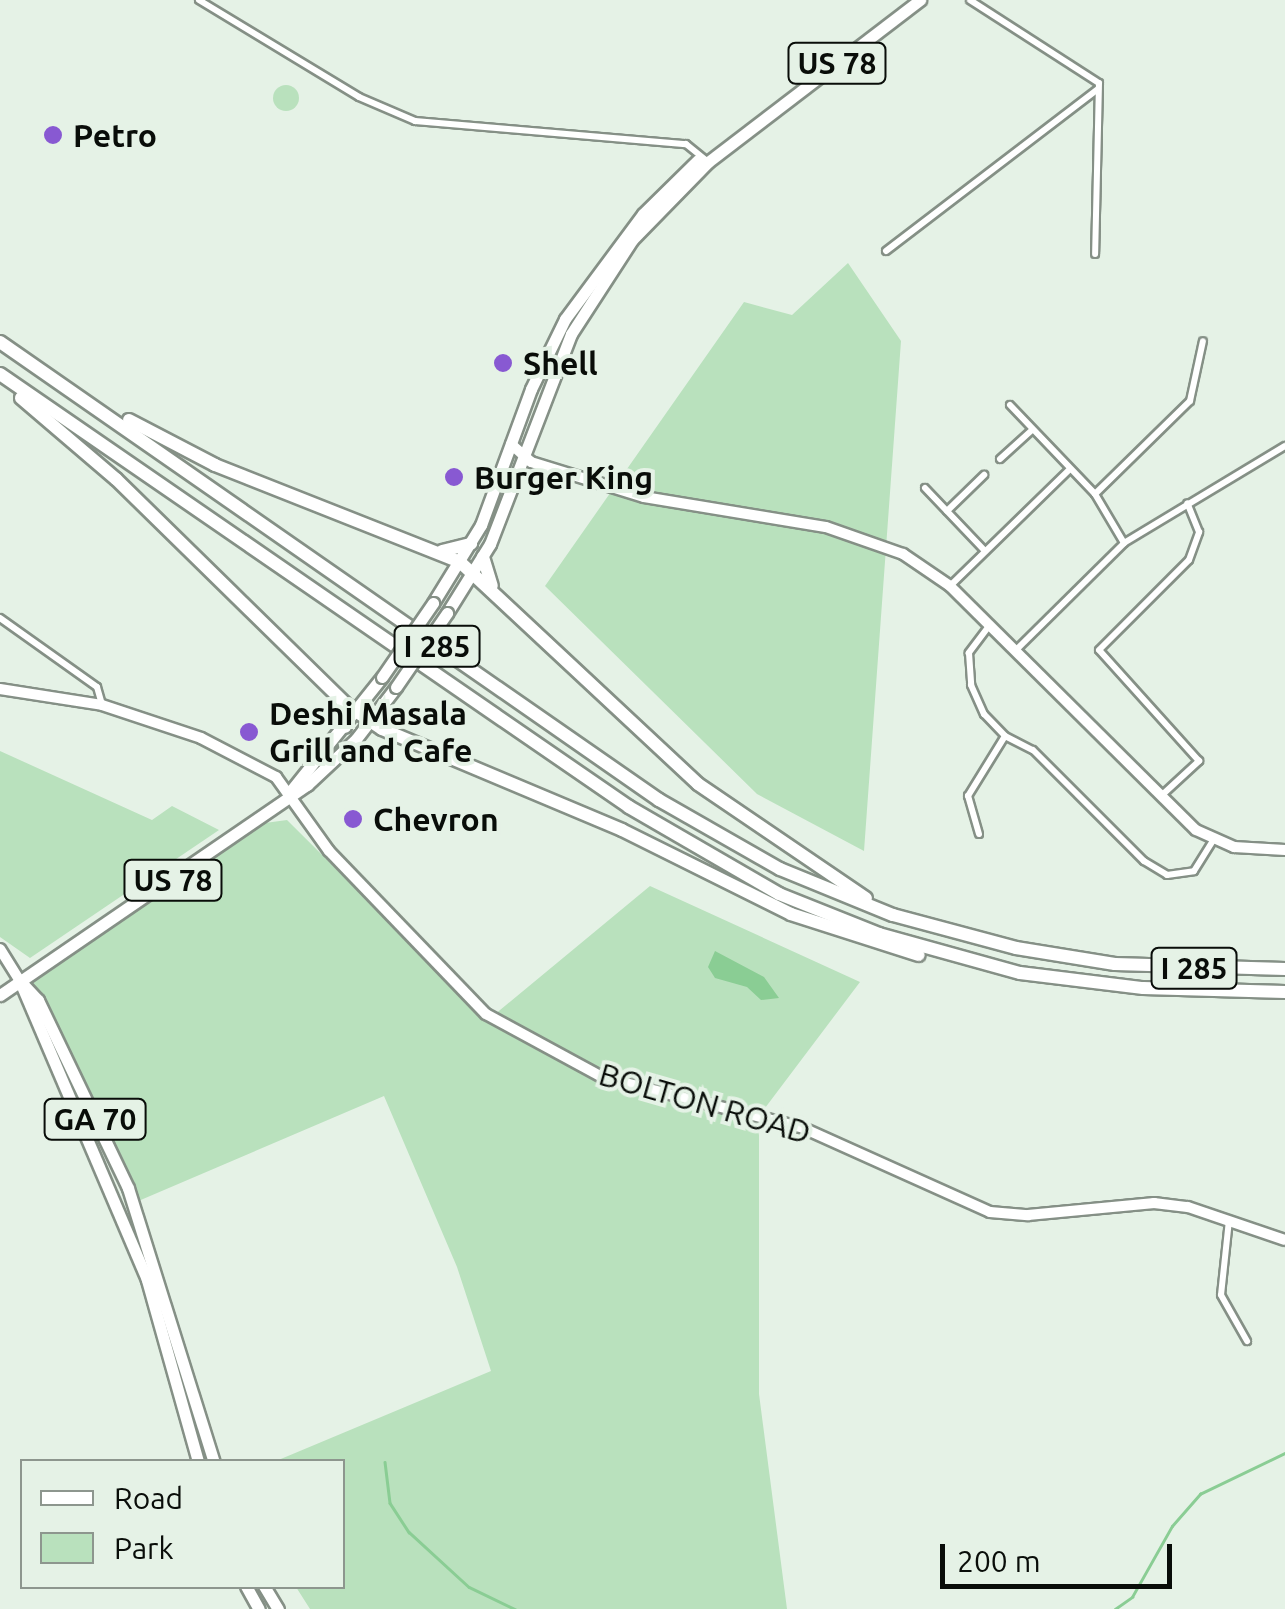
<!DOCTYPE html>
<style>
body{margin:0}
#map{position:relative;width:1285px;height:1609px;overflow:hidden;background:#e5f2e6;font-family:Ubuntu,sans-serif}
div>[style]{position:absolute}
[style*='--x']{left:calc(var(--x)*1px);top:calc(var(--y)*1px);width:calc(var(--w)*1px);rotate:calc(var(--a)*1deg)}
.green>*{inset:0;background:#b9e1bd}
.round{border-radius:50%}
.water>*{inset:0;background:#8acd94}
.stream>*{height:2.5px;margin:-1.25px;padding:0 1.25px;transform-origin:1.25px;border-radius:1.25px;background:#8acd94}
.roads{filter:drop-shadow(2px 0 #859086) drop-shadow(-2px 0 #859086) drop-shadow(0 2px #859086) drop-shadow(0 -2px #859086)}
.street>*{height:6px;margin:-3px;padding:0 3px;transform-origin:3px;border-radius:3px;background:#fff}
.secondary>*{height:10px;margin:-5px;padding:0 5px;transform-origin:5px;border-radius:5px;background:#fff}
.primary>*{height:11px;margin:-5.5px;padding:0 5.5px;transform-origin:5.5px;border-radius:5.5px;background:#fff}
.highway>*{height:12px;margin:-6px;padding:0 6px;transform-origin:6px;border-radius:6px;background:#fff}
.bridges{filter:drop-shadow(2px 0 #859086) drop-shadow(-2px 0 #859086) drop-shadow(0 2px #859086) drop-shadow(0 -2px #859086)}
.primary-bridge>*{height:11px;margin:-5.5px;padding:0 5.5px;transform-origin:5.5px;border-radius:5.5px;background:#fff}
.dots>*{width:28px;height:28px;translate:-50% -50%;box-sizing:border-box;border:5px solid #e5f2e6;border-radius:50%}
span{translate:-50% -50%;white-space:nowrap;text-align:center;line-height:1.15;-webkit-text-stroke:8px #e5f2e6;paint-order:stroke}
.shield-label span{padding:2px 8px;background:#e5f2e6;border:2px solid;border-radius:8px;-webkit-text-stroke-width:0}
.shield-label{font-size:30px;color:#090d09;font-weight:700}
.poi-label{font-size:32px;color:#090d09;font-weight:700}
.left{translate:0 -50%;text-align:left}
.street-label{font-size:32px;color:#090d09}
.legend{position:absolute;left:20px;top:1459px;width:325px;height:130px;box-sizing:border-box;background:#e5f2e6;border:2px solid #8d968e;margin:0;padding:12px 18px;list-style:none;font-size:30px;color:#090d09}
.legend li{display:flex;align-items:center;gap:20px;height:50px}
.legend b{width:50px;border:2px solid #8d968e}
.scale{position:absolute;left:940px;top:1544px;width:232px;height:45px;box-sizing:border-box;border:5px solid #090d09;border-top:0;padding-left:12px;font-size:30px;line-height:35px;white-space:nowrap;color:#090d09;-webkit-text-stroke:8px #e5f2e6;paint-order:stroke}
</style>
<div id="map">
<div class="green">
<i class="round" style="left:273px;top:85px;width:26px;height:26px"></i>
<i style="clip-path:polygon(848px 263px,901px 341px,864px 851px,757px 794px,545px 586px,744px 302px,792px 315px)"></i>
<i style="clip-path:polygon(0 751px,152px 820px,172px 806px,219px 830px,30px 958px,0 937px)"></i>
<i style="clip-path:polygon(287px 820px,488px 1020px,650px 886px,860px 982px,759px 1116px,759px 1394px,787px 1609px,310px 1609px,296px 1587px,342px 1586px,342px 1462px,276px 1461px,491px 1371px,457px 1267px,384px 1096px,129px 1205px,29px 976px,243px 826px)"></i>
</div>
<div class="water">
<i style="clip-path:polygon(715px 951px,764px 977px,779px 998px,761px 1000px,747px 987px,715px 978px,708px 967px)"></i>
</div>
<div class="stream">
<i style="--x:385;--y:1462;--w:41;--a:83"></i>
<i style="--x:390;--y:1503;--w:35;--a:57"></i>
<i style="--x:409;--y:1532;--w:81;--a:42.5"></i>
<i style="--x:469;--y:1587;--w:51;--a:25.6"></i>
<i style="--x:1115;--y:1609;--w:21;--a:-35"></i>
<i style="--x:1132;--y:1597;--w:81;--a:-60.6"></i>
<i style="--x:1172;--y:1526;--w:43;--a:-48.8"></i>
<i style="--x:1200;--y:1494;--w:94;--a:-25.8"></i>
</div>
<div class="roads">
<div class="street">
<i style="--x:199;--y:0;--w:187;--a:31.2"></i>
<i style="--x:359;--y:97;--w:61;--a:23.2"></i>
<i style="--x:415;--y:121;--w:272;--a:4.9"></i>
<i style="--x:686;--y:144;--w:27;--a:39"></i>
<i style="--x:970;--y:0;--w:153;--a:32.8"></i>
<i style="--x:1099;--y:83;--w:171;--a:91.3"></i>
<i style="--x:886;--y:251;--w:267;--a:-37.4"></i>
<i style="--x:1010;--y:405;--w:123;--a:46.3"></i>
<i style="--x:1095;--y:494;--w:57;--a:59.4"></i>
<i style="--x:1000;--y:459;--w:43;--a:-42.2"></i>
<i style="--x:925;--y:488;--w:87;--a:46.4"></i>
<i style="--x:1095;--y:494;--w:133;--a:-44.4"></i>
<i style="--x:1190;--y:401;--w:61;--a:-77.8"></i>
<i style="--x:947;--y:511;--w:52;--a:-44.2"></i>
<i style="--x:950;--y:586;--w:166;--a:-44.3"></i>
<i style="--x:0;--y:618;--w:119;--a:35.4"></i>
<i style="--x:97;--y:687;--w:18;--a:74"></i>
<i style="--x:989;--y:626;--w:34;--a:127"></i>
<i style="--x:969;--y:653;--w:32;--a:86"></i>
<i style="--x:971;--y:685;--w:32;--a:66"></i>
<i style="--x:984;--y:714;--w:30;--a:46"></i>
<i style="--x:1005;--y:736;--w:31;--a:27"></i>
<i style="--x:1033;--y:750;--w:157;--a:45"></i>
<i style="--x:1144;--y:861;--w:27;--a:31"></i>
<i style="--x:1167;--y:875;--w:27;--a:-8"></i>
<i style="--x:1194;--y:871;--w:38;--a:-58"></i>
<i style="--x:1015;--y:651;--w:153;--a:-44.7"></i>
<i style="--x:1124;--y:543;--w:188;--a:-31.1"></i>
<i style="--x:1161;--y:796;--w:52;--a:-42.6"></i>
<i style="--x:1199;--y:761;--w:149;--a:-132"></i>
<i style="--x:1099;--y:650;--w:127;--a:-45"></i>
<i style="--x:1189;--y:560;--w:30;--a:-70"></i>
<i style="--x:1199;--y:532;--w:31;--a:-112"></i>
<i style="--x:979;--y:834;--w:40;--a:-106"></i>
<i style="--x:968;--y:796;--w:70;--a:-58.3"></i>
<i style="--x:1229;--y:1220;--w:75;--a:96.1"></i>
<i style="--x:1221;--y:1295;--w:53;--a:60.5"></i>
</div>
<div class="secondary">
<i style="--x:511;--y:444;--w:27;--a:42"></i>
<i style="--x:531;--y:462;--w:118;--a:17.2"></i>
<i style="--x:644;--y:497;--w:184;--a:9.4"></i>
<i style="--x:826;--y:527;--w:82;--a:19.3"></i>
<i style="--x:903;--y:554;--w:57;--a:34.2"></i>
<i style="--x:950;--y:586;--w:346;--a:44.8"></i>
<i style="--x:1196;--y:830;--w:42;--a:24.1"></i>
<i style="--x:1234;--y:847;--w:51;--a:3.4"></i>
<i style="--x:0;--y:689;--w:103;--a:8.9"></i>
<i style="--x:102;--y:705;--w:104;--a:18.4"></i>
<i style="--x:201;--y:738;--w:85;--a:27.5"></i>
<i style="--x:276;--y:777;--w:91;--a:54.4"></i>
<i style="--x:329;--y:851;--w:226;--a:46.1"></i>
<i style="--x:486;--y:1014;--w:132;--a:28.5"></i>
<i style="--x:602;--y:1077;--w:207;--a:14.2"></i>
<i style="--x:803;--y:1128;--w:205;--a:24.2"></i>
<i style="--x:990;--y:1212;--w:38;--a:5"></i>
<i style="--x:1028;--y:1215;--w:127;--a:-5.4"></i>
<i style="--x:1154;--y:1203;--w:34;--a:7"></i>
<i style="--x:1188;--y:1207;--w:102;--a:18.8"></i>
<i style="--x:0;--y:949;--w:39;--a:58"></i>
</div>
<div class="primary">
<i style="--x:433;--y:603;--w:92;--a:-58.4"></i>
<i style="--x:481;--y:525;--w:145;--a:-69.8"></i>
<i style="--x:531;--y:389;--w:78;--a:-64.1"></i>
<i style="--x:565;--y:319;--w:131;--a:-53.4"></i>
<i style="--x:643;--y:214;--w:77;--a:-44.5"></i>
<i style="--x:447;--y:613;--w:81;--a:-58.1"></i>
<i style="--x:490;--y:544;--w:225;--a:-68.9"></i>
<i style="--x:571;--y:334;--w:112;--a:-57"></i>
<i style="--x:632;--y:240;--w:109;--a:-45.7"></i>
<i style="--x:708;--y:162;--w:267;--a:-37.4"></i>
<i style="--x:289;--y:793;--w:149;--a:-51.3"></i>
<i style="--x:21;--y:982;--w:25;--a:47"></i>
<i style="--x:38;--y:1000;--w:208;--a:64.4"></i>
<i style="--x:128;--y:1188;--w:287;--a:72.6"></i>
<i style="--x:21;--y:984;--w:322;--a:66.9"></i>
<i style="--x:147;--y:1280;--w:189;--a:74.3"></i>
<i style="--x:0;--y:995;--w:372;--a:-34.4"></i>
<i style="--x:307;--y:785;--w:67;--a:-43.2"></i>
<i style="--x:356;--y:739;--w:66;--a:-52.4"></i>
<i style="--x:246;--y:1586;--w:26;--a:61"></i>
<i style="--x:264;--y:1586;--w:27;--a:59"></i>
</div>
<div class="highway">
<i style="--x:0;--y:342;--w:803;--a:34.8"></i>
<i style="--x:659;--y:800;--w:139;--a:29.7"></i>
<i style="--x:780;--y:869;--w:122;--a:22.2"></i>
<i style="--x:893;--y:915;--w:127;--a:15"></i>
<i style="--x:1016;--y:948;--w:100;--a:9.2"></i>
<i style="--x:1115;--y:964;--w:170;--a:1.7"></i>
<i style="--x:0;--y:374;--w:764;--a:34.54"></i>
<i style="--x:629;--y:807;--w:173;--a:30.1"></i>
<i style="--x:779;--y:894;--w:108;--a:21.8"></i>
<i style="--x:879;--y:934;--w:146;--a:15.5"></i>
<i style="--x:1020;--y:973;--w:124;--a:7"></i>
<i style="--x:1143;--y:988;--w:142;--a:1.6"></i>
<i style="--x:21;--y:398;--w:125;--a:40.5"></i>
<i style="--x:116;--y:479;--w:323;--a:44.4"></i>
<i style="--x:347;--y:705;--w:42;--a:34.4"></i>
<i style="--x:382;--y:729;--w:260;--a:22.8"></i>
<i style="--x:622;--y:830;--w:189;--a:26.4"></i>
<i style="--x:791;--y:914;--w:134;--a:17.8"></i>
<i style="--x:129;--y:420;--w:97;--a:27.6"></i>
<i style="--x:215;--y:465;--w:264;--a:21.6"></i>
<i style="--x:460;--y:562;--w:325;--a:43"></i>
<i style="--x:698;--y:784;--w:203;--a:34.2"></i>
<i style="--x:442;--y:551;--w:30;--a:-14"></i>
<i style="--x:483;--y:557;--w:30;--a:73"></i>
<i style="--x:342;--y:701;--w:26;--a:83"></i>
</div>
</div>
<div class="bridges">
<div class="primary-bridge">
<i style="--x:382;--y:677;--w:90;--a:-55.4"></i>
<i style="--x:396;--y:687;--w:90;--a:-55.4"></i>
</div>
</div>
<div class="dots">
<i style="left:53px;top:135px;background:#8859d2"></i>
<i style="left:503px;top:363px;background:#8859d2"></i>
<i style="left:454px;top:477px;background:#8859d2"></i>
<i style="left:249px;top:732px;background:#8859d2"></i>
<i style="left:353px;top:819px;background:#8859d2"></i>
</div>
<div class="shield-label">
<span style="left:837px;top:63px">US 78</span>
<span style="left:437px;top:646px">I 285</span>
<span style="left:173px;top:880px">US 78</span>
<span style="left:1194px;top:968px">I 285</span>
<span style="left:95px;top:1119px">GA 70</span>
</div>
<div class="poi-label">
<span class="left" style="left:73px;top:135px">Petro</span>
<span class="left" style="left:523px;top:363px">Shell</span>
<span class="left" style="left:474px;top:477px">Burger King</span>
<span class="left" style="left:269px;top:732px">Deshi Masala<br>Grill and Cafe</span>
<span class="left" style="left:373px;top:819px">Chevron</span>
</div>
<div class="street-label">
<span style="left:705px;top:1103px;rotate:16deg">BOLTON ROAD</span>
</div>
<ul class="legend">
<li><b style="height:12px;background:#fff"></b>Road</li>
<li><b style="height:28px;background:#b9e1bd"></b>Park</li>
</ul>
<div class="scale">200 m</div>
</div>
